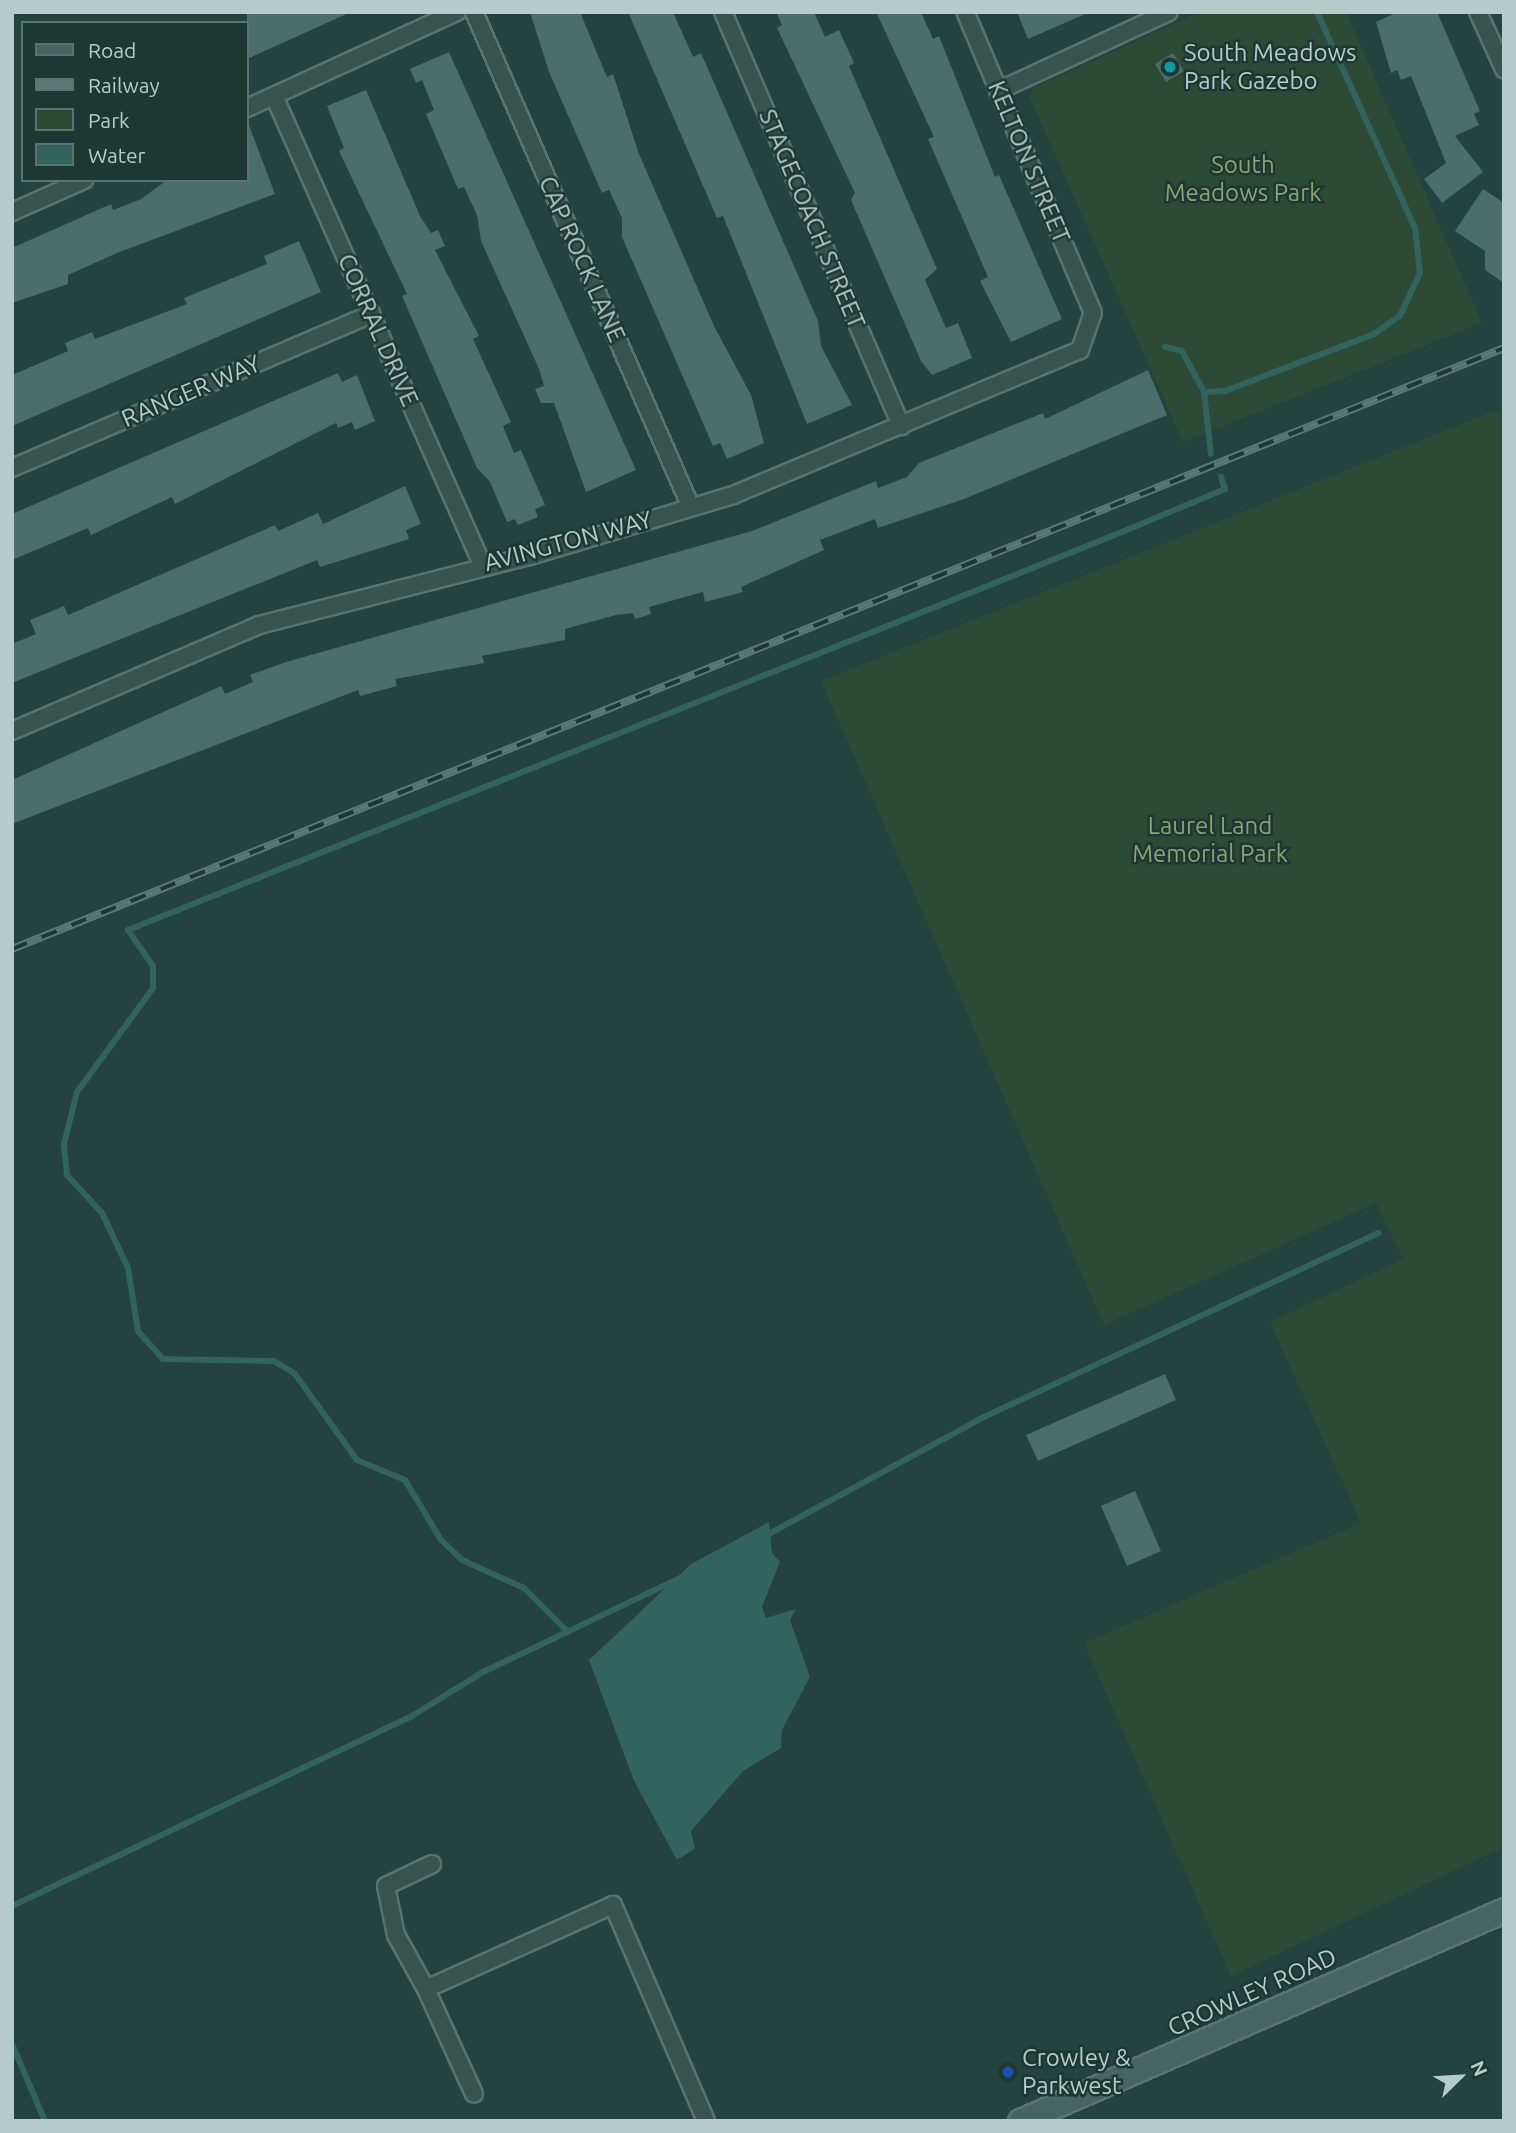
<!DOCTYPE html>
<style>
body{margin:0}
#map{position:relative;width:1516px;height:2133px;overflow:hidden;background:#24423e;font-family:Ubuntu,sans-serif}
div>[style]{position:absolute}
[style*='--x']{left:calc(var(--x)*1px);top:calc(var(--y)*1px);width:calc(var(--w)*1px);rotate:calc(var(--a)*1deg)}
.green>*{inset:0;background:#2d4a36}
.water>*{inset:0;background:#32645d}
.stream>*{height:6px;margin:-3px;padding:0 3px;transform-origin:3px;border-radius:3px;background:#32645d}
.building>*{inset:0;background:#4c6d69}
.roads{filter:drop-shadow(2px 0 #59726f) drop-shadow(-2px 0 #59726f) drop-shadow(0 2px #59726f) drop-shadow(0 -2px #59726f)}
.street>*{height:16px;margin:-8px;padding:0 8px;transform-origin:8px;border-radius:8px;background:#38524e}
.secondary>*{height:23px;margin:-11.5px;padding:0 11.5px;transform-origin:11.5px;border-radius:11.5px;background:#466562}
.rail>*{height:8px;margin-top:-4px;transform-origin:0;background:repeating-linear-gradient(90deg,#1d3733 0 16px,#5a7975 0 32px);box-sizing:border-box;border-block:2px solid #5a7975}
.dots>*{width:19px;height:19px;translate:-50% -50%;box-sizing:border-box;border:4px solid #1d3733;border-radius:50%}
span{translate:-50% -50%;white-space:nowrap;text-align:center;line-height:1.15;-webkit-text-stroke:5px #1d3733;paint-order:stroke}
.poi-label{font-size:24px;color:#b5ccca}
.left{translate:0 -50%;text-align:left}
.street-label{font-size:24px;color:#b5ccca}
.park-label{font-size:24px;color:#89a371}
.frame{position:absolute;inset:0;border:14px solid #b5ccca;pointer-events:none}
.legend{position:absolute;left:21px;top:21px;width:228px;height:161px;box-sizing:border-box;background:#1d3733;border:2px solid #5a736f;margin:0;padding:9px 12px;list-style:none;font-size:21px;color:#b5ccca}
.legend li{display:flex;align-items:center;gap:14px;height:35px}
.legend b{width:35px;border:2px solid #5a736f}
.north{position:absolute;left:1425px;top:2042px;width:70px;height:70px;-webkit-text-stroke:5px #1d3733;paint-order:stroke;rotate:66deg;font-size:19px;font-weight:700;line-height:28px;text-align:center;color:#b5ccca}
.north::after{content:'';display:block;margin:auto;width:24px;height:32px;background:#b5ccca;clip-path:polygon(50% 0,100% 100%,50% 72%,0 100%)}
</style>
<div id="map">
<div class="green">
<i style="clip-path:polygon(1200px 12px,1346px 12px,1482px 323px,1183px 442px,1029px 96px,1034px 88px)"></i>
<i style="clip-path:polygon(1504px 407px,1504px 1847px,1231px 1976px,1084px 1643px,1361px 1523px,1270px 1322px,1403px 1259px,1376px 1203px,1104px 1325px,821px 681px)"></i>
</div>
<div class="water">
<i style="clip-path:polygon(769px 1522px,772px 1553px,780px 1562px,762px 1607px,766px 1618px,796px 1609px,790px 1620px,810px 1677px,782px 1730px,781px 1748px,743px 1771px,691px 1831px,695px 1849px,677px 1860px,634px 1781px,589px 1660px,691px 1564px)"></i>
</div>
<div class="stream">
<i style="--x:1165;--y:347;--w:17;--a:13"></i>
<i style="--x:1182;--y:351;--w:47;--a:61.8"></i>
<i style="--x:1204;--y:392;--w:62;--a:83.6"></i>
<i style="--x:1204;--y:392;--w:21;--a:-3"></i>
<i style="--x:1225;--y:391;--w:160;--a:-20.9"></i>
<i style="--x:1374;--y:334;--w:32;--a:-35"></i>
<i style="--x:1400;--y:316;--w:47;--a:-65.1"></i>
<i style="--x:1420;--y:273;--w:45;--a:-96.3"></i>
<i style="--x:1415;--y:228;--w:237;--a:-114.4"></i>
<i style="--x:765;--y:1536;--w:251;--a:-28.5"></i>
<i style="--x:986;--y:1416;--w:433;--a:-25"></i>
<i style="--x:568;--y:1632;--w:62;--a:-135"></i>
<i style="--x:524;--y:1588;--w:68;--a:-155.7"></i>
<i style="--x:462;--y:1560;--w:29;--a:-136"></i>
<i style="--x:441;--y:1540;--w:70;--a:-121"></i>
<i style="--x:405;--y:1480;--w:52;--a:-157.4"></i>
<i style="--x:357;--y:1460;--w:106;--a:-125.8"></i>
<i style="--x:295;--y:1374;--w:25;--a:-148"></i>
<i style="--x:274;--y:1361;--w:111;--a:-179"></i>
<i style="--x:163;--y:1359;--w:38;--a:-132"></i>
<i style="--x:138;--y:1331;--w:64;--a:-99"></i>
<i style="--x:128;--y:1268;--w:61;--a:-115.3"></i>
<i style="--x:102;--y:1213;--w:52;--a:-132.6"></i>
<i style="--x:67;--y:1175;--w:31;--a:-96"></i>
<i style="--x:64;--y:1144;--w:54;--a:-76"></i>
<i style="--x:77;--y:1092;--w:129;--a:-53.8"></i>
<i style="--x:153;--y:988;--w:22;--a:-90"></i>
<i style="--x:153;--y:966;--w:44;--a:-124.8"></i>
<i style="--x:128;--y:930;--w:1065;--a:-21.82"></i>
<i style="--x:1117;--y:534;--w:117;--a:-22.6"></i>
<i style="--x:1225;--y:489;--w:13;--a:-108"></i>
<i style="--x:12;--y:1906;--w:443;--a:-25.4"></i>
<i style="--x:412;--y:1716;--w:84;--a:-31.8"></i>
<i style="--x:483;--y:1672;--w:218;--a:-25.5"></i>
<i style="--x:12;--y:2044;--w:84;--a:66.8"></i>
</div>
<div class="building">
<i style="clip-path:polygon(247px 12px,351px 12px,247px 59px)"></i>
<i style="clip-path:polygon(530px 12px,580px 12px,607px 77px,613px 74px,639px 154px,714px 326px,751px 395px,764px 443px,727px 459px,720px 443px,713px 446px,622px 237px,622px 218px,609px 190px,602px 193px,549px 72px)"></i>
<i style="clip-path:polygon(628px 12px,673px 12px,693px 57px,701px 53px,818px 321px,821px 346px,852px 405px,807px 424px,723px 216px,717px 218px)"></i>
<i style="clip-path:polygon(776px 12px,814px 12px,825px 37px,839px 30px,854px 63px,849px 66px,937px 269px,925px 280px,946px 328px,958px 323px,972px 358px,932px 375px,921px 361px,851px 200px,855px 193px,777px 28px,782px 25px)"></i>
<i style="clip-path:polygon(876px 12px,921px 12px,933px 39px,939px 36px,995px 177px,999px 175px,1062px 319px,1011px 342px,980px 281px,988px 277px,928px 139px,934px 137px)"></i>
<i style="clip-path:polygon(1017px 12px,1090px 12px,1028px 39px)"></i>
<i style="clip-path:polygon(1398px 12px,1437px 12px,1480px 111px,1474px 114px,1479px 125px,1455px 136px,1483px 172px,1442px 203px,1424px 179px,1446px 163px,1411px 76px,1401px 80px,1397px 70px,1391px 73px,1376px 22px)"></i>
<i style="clip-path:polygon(449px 52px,636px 470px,586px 492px,554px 403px,541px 403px,535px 389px,544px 386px,539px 369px,481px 241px,477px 215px,464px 187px,458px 189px,426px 114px,434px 110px,422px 80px,416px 83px,410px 69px)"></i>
<i style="clip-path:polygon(1173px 53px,1184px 71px,1166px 82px,1155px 64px)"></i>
<i style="clip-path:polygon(366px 90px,420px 216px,431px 233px,438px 230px,445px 246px,435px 250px,479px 336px,473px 339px,511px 422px,503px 426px,514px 453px,521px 450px,545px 505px,535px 509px,538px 517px,518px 525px,515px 519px,507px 522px,490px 482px,477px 468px,402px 296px,407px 294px,339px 151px,344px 148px,327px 106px)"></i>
<i style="clip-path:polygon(247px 120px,275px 194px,117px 253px,68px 275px,68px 284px,12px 303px,12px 248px,111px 204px,113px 210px,141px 199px,167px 180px,247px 180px)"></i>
<i style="clip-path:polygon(1483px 189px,1504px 203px,1504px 283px,1485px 270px,1485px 251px,1455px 231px)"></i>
<i style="clip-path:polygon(299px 241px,321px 292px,12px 426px,12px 375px,68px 351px,65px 343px,92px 332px,95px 339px,187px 304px,184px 298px,267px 264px,264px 256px)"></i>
<i style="clip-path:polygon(1148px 370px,1167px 415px,964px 499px,878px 528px,875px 519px,820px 540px,824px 550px,741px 587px,743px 592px,705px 602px,703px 592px,649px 607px,651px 614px,635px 619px,633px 613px,616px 615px,565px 629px,565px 640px,482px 656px,484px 663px,395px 679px,397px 686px,360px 696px,358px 690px,12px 824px,12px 780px,221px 686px,225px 694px,253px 682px,250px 675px,286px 662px,752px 531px,876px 481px,878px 488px,907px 477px,919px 463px,1043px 413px,1045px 419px)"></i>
<i style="clip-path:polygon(338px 373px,342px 382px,357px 375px,375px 421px,355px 430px,352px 422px,338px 428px,336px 423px,175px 504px,172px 497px,91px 535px,88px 528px,12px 560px,12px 514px)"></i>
<i style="clip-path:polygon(405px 486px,421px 524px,406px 530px,409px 539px,320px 567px,317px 560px,12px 683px,12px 644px,36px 634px,30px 620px,64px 606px,68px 615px,275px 525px,278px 531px,318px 513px,323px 524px)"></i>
<i style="clip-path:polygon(1165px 1374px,1176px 1400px,1038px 1461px,1026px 1435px)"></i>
<i style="clip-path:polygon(1135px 1491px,1161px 1551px,1127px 1566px,1101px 1506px)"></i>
</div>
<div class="roads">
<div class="street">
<i style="--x:474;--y:12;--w:538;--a:66.34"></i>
<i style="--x:723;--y:12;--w:451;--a:66.7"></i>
<i style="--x:1478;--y:12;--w:63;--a:65.5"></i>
<i style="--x:998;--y:91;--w:188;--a:-24.8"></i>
<i style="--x:274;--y:96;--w:512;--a:66.04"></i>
<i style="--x:247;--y:108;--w:231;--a:-24.6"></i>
<i style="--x:12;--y:212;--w:79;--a:-24"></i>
<i style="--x:12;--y:468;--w:391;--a:-23.2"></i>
<i style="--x:12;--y:731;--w:269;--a:-23.2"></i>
<i style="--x:259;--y:625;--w:280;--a:-14.3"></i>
<i style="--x:530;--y:556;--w:212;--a:-16.7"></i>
<i style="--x:733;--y:495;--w:376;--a:-22.7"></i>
<i style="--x:1080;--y:350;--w:39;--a:-71"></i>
<i style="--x:1093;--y:313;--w:327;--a:-113"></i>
<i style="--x:432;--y:1864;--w:51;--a:154.4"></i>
<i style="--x:386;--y:1886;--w:50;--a:78.5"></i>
<i style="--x:396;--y:1935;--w:62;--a:60.9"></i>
<i style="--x:426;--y:1989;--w:205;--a:-24.2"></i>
<i style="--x:613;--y:1905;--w:235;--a:66.7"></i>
<i style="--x:426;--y:1989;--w:115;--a:65.4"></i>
</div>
<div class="secondary">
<i style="--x:1020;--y:2121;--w:528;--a:-23.55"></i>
</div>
</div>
<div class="rail">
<i style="--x:12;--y:949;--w:1608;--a:-21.94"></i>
</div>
<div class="dots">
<i style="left:1170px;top:67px;background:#0f9aa8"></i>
<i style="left:1008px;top:2072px;background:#1a4fb4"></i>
</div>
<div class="poi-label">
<span class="left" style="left:1184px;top:67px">South Meadows<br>Park Gazebo</span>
<span class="left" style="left:1022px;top:2072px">Crowley &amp;<br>Parkwest</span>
</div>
<div class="street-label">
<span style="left:1029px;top:162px;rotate:67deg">KELTON STREET</span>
<span style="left:812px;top:219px;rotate:67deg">STAGECOACH STREET</span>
<span style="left:582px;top:259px;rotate:66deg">CAP ROCK LANE</span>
<span style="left:378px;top:330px;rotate:66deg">CORRAL DRIVE</span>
<span style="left:191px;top:391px;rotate:-23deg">RANGER WAY</span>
<span style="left:568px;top:541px;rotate:-15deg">AVINGTON WAY</span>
<span style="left:1252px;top:1992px;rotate:-24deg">CROWLEY ROAD</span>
</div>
<div class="park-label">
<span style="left:1243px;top:179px">South<br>Meadows Park</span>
<span style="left:1210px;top:840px">Laurel Land<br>Memorial Park</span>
</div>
<div class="frame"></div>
<ul class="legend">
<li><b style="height:9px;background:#466562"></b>Road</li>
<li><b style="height:9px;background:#5a7975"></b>Railway</li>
<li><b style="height:19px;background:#2d4a36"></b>Park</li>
<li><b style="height:19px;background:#32645d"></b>Water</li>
</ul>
<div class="north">N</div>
</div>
